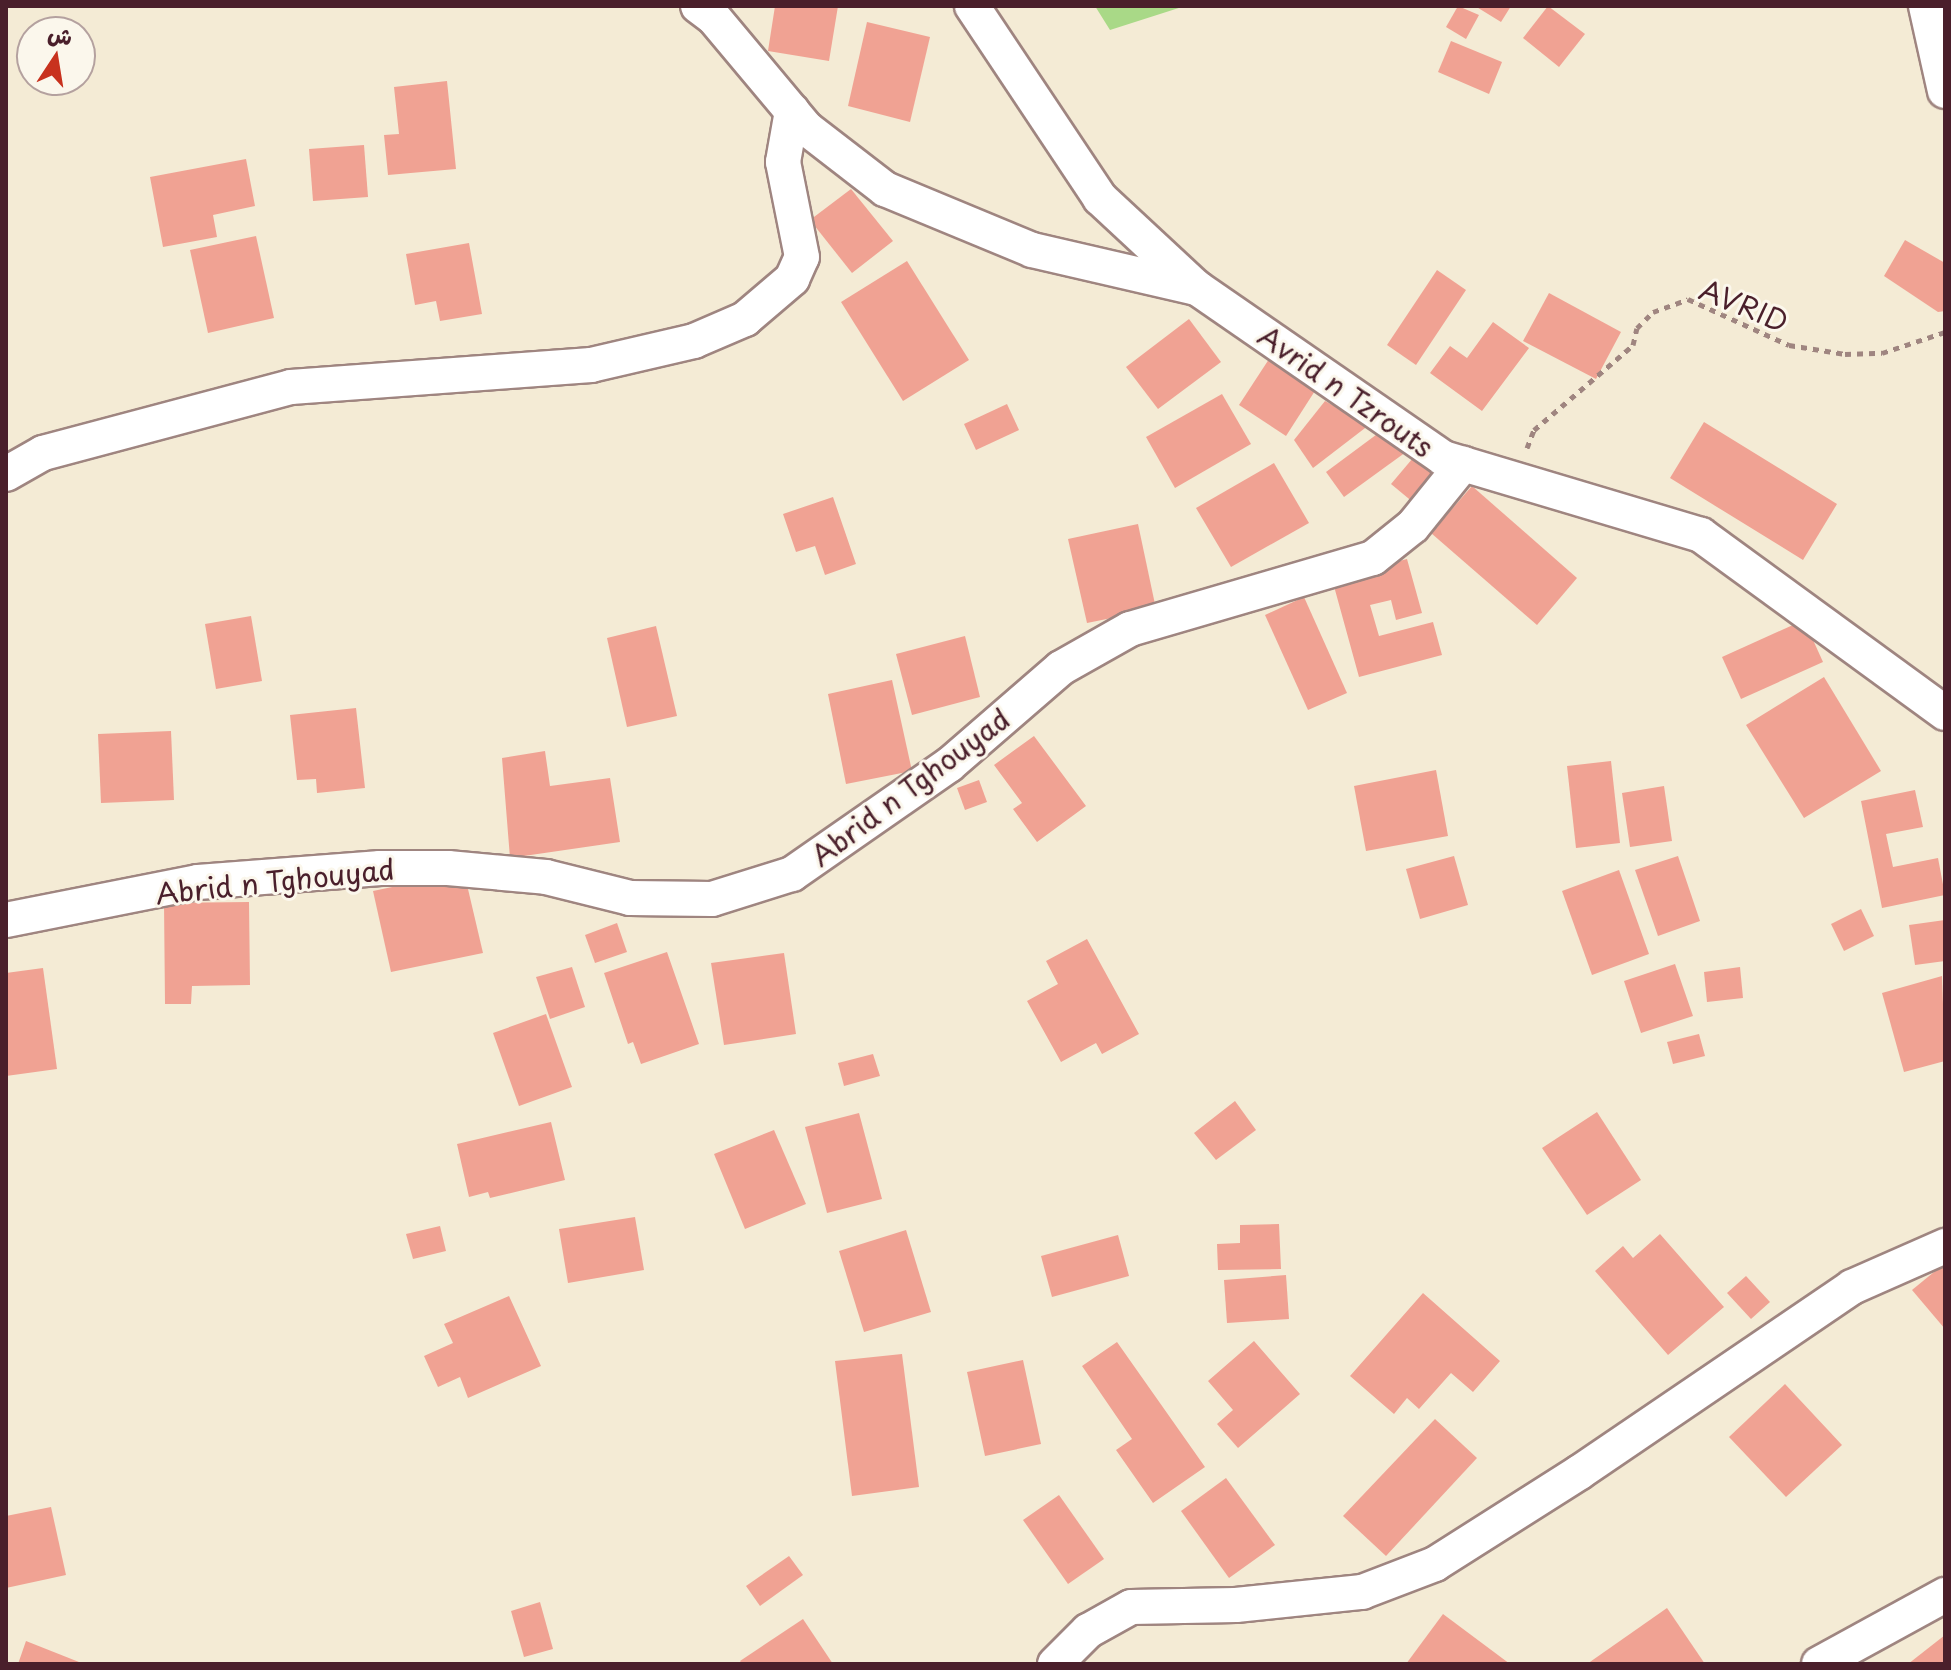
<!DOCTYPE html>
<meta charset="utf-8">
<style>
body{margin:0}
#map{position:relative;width:1951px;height:1670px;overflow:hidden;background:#f4ebd5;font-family:"Playpen Sans","Playpen Sans Arabic",sans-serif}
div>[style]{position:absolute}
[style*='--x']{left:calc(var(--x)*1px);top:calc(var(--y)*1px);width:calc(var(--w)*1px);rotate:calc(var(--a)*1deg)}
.green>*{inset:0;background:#a9d987}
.building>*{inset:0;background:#f0a293}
.path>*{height:5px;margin-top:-2.5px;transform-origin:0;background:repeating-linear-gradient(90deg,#9f8580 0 6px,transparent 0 12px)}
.roads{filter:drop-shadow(2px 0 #9f8580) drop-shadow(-2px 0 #9f8580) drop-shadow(0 2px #9f8580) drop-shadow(0 -2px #9f8580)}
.street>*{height:34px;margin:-17px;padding:0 17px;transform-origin:17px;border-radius:17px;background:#fff}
span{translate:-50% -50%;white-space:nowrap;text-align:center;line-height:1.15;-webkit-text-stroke:6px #fbf7ec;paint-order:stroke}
.street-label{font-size:28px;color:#4a1f2b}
.frame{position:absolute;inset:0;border:8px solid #4a1f2b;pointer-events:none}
.north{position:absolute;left:16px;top:16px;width:80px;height:80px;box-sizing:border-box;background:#fbf7ec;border:2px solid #b4a19f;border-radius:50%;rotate:12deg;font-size:22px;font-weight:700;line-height:32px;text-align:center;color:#4a1f2b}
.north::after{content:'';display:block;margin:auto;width:28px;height:36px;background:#c8321e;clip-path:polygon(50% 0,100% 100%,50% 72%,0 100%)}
</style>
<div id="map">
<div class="green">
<i style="clip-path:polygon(1095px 6px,1185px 6px,1110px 30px)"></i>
</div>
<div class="building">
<i style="clip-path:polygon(775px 6px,838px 6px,829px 61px,768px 51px)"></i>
<i style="clip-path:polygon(1458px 6px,1479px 15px,1466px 39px,1446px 27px)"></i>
<i style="clip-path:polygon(1475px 6px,1511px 6px,1501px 22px)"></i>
<i style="clip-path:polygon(1548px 6px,1585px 34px,1559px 67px,1523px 38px)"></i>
<i style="clip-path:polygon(867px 22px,930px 37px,910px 122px,848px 106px)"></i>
<i style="clip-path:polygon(1451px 41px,1502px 62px,1489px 94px,1438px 72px)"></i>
<i style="clip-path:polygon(447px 81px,456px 169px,388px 175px,384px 135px,399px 134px,394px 87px)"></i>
<i style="clip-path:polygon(364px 145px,368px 197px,313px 201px,309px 149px)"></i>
<i style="clip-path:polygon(246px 159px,255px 206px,213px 215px,217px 237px,163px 247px,150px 177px)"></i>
<i style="clip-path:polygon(851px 189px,893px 241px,852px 273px,810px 220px)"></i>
<i style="clip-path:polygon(256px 236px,274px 318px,208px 333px,190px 250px)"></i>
<i style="clip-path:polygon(1905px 240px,1945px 263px,1945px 311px,1938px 312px,1884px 276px)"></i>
<i style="clip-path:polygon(469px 243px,482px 314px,440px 321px,436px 301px,415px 305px,406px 254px)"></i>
<i style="clip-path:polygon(907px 261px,969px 360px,903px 401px,841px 302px)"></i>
<i style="clip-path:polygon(1437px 270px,1466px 290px,1416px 365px,1387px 345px)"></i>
<i style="clip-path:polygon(1549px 293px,1621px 332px,1596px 379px,1523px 341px)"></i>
<i style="clip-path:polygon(1189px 319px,1221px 362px,1158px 409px,1126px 367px)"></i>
<i style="clip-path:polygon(1493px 322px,1529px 348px,1482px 411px,1430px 373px,1450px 346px,1467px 358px)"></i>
<i style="clip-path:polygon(1273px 353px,1320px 383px,1286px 436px,1239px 405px)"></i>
<i style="clip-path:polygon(1222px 394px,1251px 444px,1175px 488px,1146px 437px)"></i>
<i style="clip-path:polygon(1325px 401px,1369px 425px,1313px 468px,1294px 440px)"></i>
<i style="clip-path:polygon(1007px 404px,1019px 430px,976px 450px,964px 424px)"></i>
<i style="clip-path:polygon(1704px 422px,1837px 504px,1803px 560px,1670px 478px)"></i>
<i style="clip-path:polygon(1388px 426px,1406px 452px,1344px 497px,1326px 472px)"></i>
<i style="clip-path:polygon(1418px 452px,1447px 475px,1420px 508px,1391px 484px)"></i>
<i style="clip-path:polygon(1274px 463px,1309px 523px,1231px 567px,1196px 508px)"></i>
<i style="clip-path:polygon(1472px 486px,1577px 578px,1537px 625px,1431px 533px)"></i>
<i style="clip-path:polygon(833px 497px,856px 564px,825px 575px,815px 546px,796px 552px,783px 514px)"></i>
<i style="clip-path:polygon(1138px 524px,1156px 609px,1087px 623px,1068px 539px)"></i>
<i style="clip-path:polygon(1407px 559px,1422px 613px,1396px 620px,1391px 600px,1370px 605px,1379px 636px,1433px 622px,1442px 655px,1359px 677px,1332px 579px)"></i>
<i style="clip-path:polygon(1304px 597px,1347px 693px,1308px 710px,1265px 615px)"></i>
<i style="clip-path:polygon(251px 616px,262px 681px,216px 689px,205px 624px)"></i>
<i style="clip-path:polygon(1804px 620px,1823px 662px,1741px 699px,1722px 657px)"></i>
<i style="clip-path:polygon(656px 626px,677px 716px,627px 727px,607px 638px)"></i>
<i style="clip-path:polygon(965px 636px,980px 697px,912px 715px,896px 654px)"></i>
<i style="clip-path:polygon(1824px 677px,1881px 771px,1804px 818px,1746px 725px)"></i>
<i style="clip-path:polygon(892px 680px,912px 771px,846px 784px,828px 694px)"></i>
<i style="clip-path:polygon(356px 708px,365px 788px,317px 793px,316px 779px,297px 780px,290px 715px)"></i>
<i style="clip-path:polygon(171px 731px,174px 800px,101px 803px,98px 734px)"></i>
<i style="clip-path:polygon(1034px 736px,1086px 806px,1037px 842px,1013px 809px,1022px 803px,994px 765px)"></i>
<i style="clip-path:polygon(545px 751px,550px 786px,610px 778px,620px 842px,510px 858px,502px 758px)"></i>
<i style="clip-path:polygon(1611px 761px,1620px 843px,1576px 848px,1567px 766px)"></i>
<i style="clip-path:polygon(1436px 770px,1448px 836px,1366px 851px,1354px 786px)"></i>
<i style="clip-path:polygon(979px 780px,987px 802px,965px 810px,957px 788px)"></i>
<i style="clip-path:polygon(1664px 786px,1672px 841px,1630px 847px,1622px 793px)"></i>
<i style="clip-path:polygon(1915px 790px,1923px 827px,1886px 834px,1893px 867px,1938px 858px,1945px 895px,1882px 908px,1861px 801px)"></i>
<i style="clip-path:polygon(1454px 856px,1468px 905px,1420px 919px,1406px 869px)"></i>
<i style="clip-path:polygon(1678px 856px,1700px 921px,1658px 936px,1635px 870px)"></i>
<i style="clip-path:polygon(1619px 870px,1649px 954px,1592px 975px,1562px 891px)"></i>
<i style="clip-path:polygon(464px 872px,483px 953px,391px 972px,373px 891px)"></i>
<i style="clip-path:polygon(249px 902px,250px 985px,192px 986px,191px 1004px,165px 1004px,164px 903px)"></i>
<i style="clip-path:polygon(1861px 909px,1874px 936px,1844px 951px,1831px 924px)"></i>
<i style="clip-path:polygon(1945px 920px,1945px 961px,1915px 965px,1909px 925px)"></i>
<i style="clip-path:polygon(617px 923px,627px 952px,595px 963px,585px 935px)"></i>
<i style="clip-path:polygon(1087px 939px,1139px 1034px,1102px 1054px,1096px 1043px,1061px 1062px,1027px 1001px,1058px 984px,1046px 961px)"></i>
<i style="clip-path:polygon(667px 952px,699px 1044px,641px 1064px,633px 1042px,628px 1044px,604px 973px)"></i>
<i style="clip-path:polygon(784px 953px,796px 1034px,724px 1045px,711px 963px)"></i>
<i style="clip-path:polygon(1675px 964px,1693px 1016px,1641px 1033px,1624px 981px)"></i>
<i style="clip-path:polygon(572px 967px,585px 1007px,550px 1019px,536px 977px)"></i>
<i style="clip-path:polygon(1740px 967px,1743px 998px,1707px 1002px,1704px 972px)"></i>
<i style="clip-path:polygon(43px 968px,57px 1069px,6px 1076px,6px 973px)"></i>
<i style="clip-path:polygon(1942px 976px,1945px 1061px,1904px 1072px,1882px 993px)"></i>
<i style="clip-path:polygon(546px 1014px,572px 1087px,519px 1106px,493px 1033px)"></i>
<i style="clip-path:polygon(1699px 1034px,1705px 1056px,1673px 1064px,1667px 1042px)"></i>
<i style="clip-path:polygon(873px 1054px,880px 1076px,844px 1086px,838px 1063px)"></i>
<i style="clip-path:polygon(1235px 1101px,1256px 1130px,1216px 1160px,1194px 1133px)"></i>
<i style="clip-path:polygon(1597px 1112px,1641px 1180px,1587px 1215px,1542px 1148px)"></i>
<i style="clip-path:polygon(859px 1113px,882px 1199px,827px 1213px,805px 1127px)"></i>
<i style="clip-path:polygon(551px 1122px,565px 1180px,490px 1198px,488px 1192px,469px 1197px,457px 1144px)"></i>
<i style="clip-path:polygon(774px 1130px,806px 1204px,745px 1229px,714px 1154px)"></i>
<i style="clip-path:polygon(635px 1217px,644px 1270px,568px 1283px,559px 1229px)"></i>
<i style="clip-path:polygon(1279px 1224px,1281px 1269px,1218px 1270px,1217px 1244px,1240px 1243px,1240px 1225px)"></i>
<i style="clip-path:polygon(440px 1226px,446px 1251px,413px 1259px,406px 1234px)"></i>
<i style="clip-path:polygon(906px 1230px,931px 1312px,864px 1332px,839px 1251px)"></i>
<i style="clip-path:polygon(1660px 1234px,1724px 1307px,1668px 1355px,1595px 1271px,1623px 1246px,1633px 1258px)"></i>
<i style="clip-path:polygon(1118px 1235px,1129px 1276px,1052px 1297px,1041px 1256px)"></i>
<i style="clip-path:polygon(1945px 1263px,1945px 1329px,1912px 1290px)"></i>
<i style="clip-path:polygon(1286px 1275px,1289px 1319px,1227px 1323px,1224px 1280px)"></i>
<i style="clip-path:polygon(1746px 1276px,1770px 1302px,1751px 1319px,1727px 1293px)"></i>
<i style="clip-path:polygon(1423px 1293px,1500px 1361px,1473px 1392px,1451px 1373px,1419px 1409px,1407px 1398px,1394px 1414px,1350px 1376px)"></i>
<i style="clip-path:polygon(509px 1296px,541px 1366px,468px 1398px,460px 1377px,438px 1387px,424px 1356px,453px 1343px,444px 1324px)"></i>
<i style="clip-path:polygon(1254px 1341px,1300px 1394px,1238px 1448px,1217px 1424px,1233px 1410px,1208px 1381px)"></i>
<i style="clip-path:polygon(1117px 1342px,1205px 1467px,1153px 1503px,1116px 1450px,1132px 1439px,1082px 1366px)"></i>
<i style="clip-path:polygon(902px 1354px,919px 1487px,852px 1496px,835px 1361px)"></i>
<i style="clip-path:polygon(1023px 1360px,1041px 1444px,985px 1456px,967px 1372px)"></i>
<i style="clip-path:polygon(1785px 1384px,1842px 1445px,1786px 1497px,1729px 1437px)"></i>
<i style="clip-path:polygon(1435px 1419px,1477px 1458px,1386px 1556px,1343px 1516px)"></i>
<i style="clip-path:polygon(1226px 1478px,1275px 1545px,1229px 1578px,1181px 1511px)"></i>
<i style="clip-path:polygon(1059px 1495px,1104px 1559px,1068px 1584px,1023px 1520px)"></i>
<i style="clip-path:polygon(51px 1507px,66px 1575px,6px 1588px,6px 1516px)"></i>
<i style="clip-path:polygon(789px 1556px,803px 1575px,760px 1606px,746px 1586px)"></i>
<i style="clip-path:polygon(540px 1602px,553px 1649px,524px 1657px,511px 1611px)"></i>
<i style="clip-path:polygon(1667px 1608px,1705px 1664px,1587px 1664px)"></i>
<i style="clip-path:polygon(1443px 1614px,1510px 1664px,1406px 1664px)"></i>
<i style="clip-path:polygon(803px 1619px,833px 1664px,742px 1664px,740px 1661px)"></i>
<i style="clip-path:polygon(1945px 1635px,1945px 1664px,1908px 1664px)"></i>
<i style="clip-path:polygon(26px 1641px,84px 1664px,18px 1664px)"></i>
</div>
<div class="path">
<i style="--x:1527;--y:448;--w:19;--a:-69"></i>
<i style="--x:1534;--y:430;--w:130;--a:-40.6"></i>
<i style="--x:1633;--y:345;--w:17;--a:-77"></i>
<i style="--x:1637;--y:328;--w:23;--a:-45"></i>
<i style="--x:1653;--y:312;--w:37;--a:-20"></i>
<i style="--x:1688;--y:299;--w:111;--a:24.5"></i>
<i style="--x:1789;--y:345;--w:57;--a:9.1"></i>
<i style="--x:1845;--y:354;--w:37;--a:-2"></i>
<i style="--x:1882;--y:353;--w:66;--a:-18.4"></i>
</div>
<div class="roads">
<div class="street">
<i style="--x:698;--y:6;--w:20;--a:37"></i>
<i style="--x:714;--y:18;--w:143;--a:50.1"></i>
<i style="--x:806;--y:128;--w:100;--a:37.7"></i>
<i style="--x:885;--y:189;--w:159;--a:22.5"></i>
<i style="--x:1032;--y:250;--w:169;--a:13"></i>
<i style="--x:972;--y:6;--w:231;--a:56.3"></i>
<i style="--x:1100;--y:198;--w:132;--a:42.9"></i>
<i style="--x:1197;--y:288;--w:299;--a:34.6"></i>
<i style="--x:1443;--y:458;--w:269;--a:16.6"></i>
<i style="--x:1701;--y:535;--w:302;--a:36.1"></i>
<i style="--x:1926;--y:6;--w:87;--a:77.4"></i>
<i style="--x:6;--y:474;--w:43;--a:-29.6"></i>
<i style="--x:43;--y:453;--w:257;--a:-14.9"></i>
<i style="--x:291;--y:387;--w:301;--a:-4.2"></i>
<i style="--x:591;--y:365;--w:106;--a:-13.1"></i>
<i style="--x:694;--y:341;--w:56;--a:-23.3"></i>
<i style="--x:745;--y:319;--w:62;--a:-40.4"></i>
<i style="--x:792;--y:279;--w:24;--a:-66"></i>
<i style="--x:802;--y:257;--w:97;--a:-101.3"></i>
<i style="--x:783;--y:162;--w:52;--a:-80"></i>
<i style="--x:6;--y:920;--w:196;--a:-11.2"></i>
<i style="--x:198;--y:882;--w:183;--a:-4.4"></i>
<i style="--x:380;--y:868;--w:68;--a:0"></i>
<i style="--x:448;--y:868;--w:98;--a:5.2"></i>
<i style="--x:546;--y:877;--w:87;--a:14"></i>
<i style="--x:630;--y:898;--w:82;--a:0.7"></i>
<i style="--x:712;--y:899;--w:84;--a:-17.4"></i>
<i style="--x:792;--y:874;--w:191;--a:-34.8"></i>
<i style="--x:949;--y:765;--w:148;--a:-40.9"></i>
<i style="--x:1061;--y:668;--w:79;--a:-29.5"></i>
<i style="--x:1130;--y:629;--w:253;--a:-16.3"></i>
<i style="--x:1373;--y:558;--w:51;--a:-38.7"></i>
<i style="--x:1413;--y:526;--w:80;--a:-51.1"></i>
<i style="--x:1055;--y:1664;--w:47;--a:-45"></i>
<i style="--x:1088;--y:1631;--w:49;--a:-29.2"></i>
<i style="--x:1131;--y:1607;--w:105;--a:-1.1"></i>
<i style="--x:1236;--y:1605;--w:127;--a:-5.9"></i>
<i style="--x:1362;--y:1592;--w:78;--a:-21"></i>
<i style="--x:1435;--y:1564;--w:172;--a:-32.4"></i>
<i style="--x:1580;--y:1472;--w:329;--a:-34.2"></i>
<i style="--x:1852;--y:1287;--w:102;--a:-23.8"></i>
<i style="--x:1819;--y:1664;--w:144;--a:-28.7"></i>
</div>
</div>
<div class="street-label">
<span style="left:1744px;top:305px;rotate:22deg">AVRID</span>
<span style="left:1346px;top:391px;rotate:35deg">Avrid n Tzrouts</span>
<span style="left:910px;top:787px;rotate:-37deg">Abrid n Tghouyad</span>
<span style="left:275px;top:881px;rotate:-6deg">Abrid n Tghouyad</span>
</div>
<div class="frame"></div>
<div class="north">ش</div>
</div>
